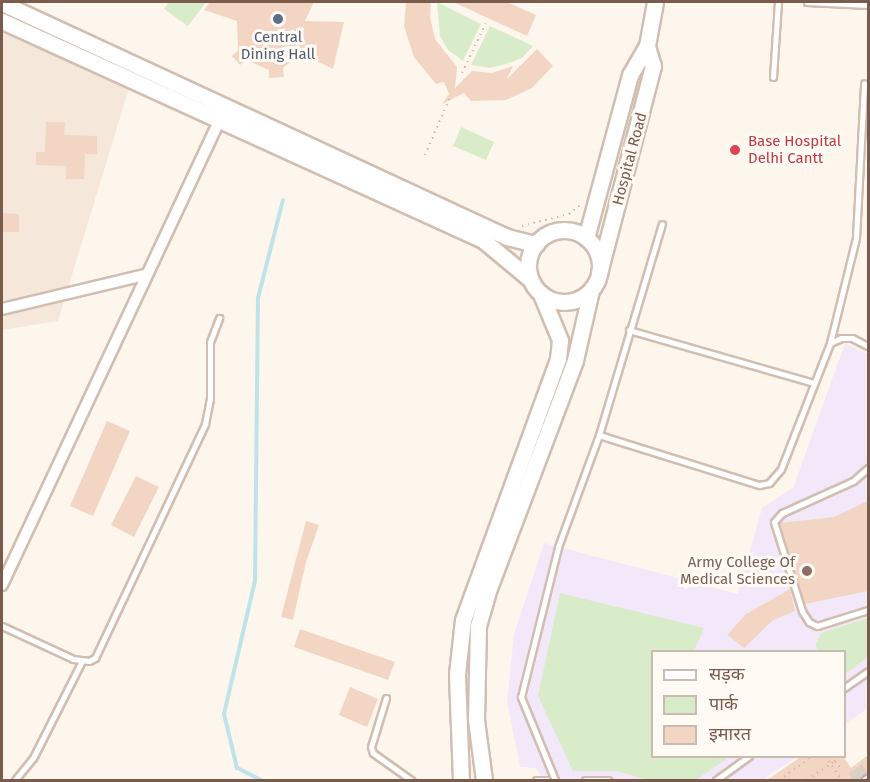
<!DOCTYPE html>
<meta charset="utf-8">
<style>
body{margin:0}
#map{position:relative;width:870px;height:782px;overflow:hidden;background:#fdf6ec;font-family:"Fira Sans","Noto Sans Devanagari",sans-serif}
div>[style]{position:absolute}
[style*='--x']{left:calc(var(--x)*1px);top:calc(var(--y)*1px);width:calc(var(--w)*1px);rotate:calc(var(--a)*1deg)}
.residential>*{inset:0;background:#f5e8da}
.education>*{inset:0;background:#f3e8fa}
.green>*{inset:0;background:#d8ecc9}
.stream>*{height:4px;margin:-2px;padding:0 2px;transform-origin:2px;border-radius:2px;background:#bfe3e8}
.building>*{inset:0;background:#f3d5c3}
.primary-tunnel>*{height:16px;margin-top:-8px;transform-origin:0;background:repeating-linear-gradient(90deg,#dcd0c4 0 16px,transparent 0 24px)}
.path>*{height:2px;margin-top:-1px;transform-origin:0;background:repeating-linear-gradient(90deg,#d9b8a5 0 1.5px,transparent 0 6px)}
.roads{filter:drop-shadow(2px 0 #d1beb0) drop-shadow(-2px 0 #d1beb0) drop-shadow(0 2px #d1beb0) drop-shadow(0 -2px #d1beb0)}
.lane>*{height:5px;margin:-2.5px;padding:0 2.5px;transform-origin:2.5px;border-radius:2.5px;background:#fff}
.street>*{height:10px;margin:-5px;padding:0 5px;transform-origin:5px;border-radius:5px;background:#fff}
.secondary>*{height:15px;margin:-7.5px;padding:0 7.5px;transform-origin:7.5px;border-radius:7.5px;background:#fff}
.secondary>.ring{margin:-7.5px;padding:0;box-sizing:content-box;background:none;border:15px solid #fff;border-radius:50%}
.rail>*{height:6px;margin-top:-3px;transform-origin:0;background:repeating-linear-gradient(90deg,#fffaf3 0 11px,#b9a8c9 0 22px);box-sizing:border-box;border-block:2px solid #b9a8c9}
.path-bridge>*{height:2px;margin-top:-1px;transform-origin:0;background:repeating-linear-gradient(90deg,#d9b8a5 0 1.5px,transparent 0 6px)}
.dots>*{width:16px;height:16px;translate:-50% -50%;box-sizing:border-box;border:3px solid #fffaf3;border-radius:50%}
span{translate:-50% -50%;white-space:nowrap;text-align:center;line-height:1.15;-webkit-text-stroke:6px #fffaf3;paint-order:stroke}
.service-label{font-size:15px;color:#4e5e75}
.health-label{font-size:15px;color:#be3a42}
.left{translate:0 -50%;text-align:left}
.street-label{font-size:15px;color:#7a5c4d}
.education-label{font-size:15px;color:#785e54}
.right{translate:-100% -50%;text-align:right}
.frame{position:absolute;inset:0;border:3px solid #7a5c4d;pointer-events:none}
.legend{position:absolute;left:651px;top:650px;width:195px;height:108px;box-sizing:border-box;background:#fffaf3;border:2px solid #cabbb1;margin:0;padding:8px 10px;list-style:none;font-size:18px;color:#7a5c4d}
.legend li{display:flex;align-items:center;gap:12px;height:30px}
.legend b{width:30px;border:2px solid #cabbb1}
</style>
<div id="map">
<div class="residential">
<i style="clip-path:polygon(2px 33px,129px 88px,58px 321px,2px 330px)"></i>
</div>
<div class="education">
<i style="clip-path:polygon(845px 343px,868px 355px,868px 708px,845px 724px,844px 652px,652px 652px,652px 756px,797px 757px,762px 780px,544px 780px,535px 768px,520px 767px,507px 702px,514px 634px,544px 543px,738px 594px,762px 508px,793px 488px)"></i>
</div>
<div class="green">
<i style="clip-path:polygon(169px 2px,206px 2px,188px 26px,164px 9px)"></i>
<i style="clip-path:polygon(437px 2px,481px 24px,463px 61px,448px 50px,440px 36px)"></i>
<i style="clip-path:polygon(490px 26px,533px 46px,522px 58px,506px 64px,490px 68px,471px 65px)"></i>
<i style="clip-path:polygon(461px 127px,494px 142px,486px 160px,453px 146px)"></i>
<i style="clip-path:polygon(560px 593px,704px 628px,694px 651px,652px 652px,652px 756px,729px 757px,696px 780px,647px 780px,617px 771px,573px 771px,538px 696px)"></i>
<i style="clip-path:polygon(868px 618px,868px 657px,845px 674px,844px 652px,817px 651px,816px 644px,821px 633px)"></i>
</div>
<div class="stream">
<i style="--x:261;--y:780;--w:27;--a:-153"></i>
<i style="--x:237;--y:768;--w:56;--a:-103.5"></i>
<i style="--x:224;--y:714;--w:137;--a:-76.9"></i>
<i style="--x:255;--y:581;--w:283;--a:-89.4"></i>
<i style="--x:258;--y:298;--w:101;--a:-75.7"></i>
</div>
<div class="building">
<i style="clip-path:polygon(210px 2px,314px 2px,305px 21px,344px 22px,333px 69px,301px 53px,283px 68px,284px 77px,269px 78px,269px 70px,246px 60px,240px 65px,232px 56px,238px 50px,237px 21px,204px 10px)"></i>
<i style="clip-path:polygon(406px 2px,431px 2px,430px 17px,435px 39px,457px 67px,455px 88px,472px 71px,492px 73px,513px 66px,507px 79px,537px 49px,553px 66px,532px 88px,506px 100px,471px 101px,464px 93px,442px 104px,449px 94px,444px 82px,436px 84px,414px 57px,404px 26px)"></i>
<i style="clip-path:polygon(453px 2px,507px 2px,536px 15px,527px 36px)"></i>
<i style="clip-path:polygon(46px 122px,65px 122px,64px 135px,97px 136px,97px 154px,85px 154px,84px 179px,66px 179px,66px 166px,36px 165px,36px 152px,45px 152px)"></i>
<i style="clip-path:polygon(2px 213px,19px 214px,19px 232px,2px 232px)"></i>
<i style="clip-path:polygon(107px 421px,130px 431px,93px 516px,70px 506px)"></i>
<i style="clip-path:polygon(136px 476px,159px 487px,134px 537px,111px 525px)"></i>
<i style="clip-path:polygon(868px 501px,868px 591px,805px 604px,780px 523px,834px 517px)"></i>
<i style="clip-path:polygon(306px 521px,319px 525px,306px 562px,293px 620px,281px 617px)"></i>
<i style="clip-path:polygon(790px 589px,795px 611px,773px 620px,744px 648px,727px 635px,746px 614px)"></i>
<i style="clip-path:polygon(300px 629px,395px 662px,388px 680px,294px 647px)"></i>
<i style="clip-path:polygon(350px 687px,378px 699px,367px 727px,339px 715px)"></i>
<i style="clip-path:polygon(868px 755px,868px 780px,767px 780px,802px 756px,843px 756px,851px 768px)"></i>
</div>
<div class="primary-tunnel">
<i style="--x:853;--y:780;--w:18;--a:-34"></i>
</div>
<div class="path">
<i style="--x:462;--y:73;--w:55;--a:-64.4"></i>
<i style="--x:425;--y:155;--w:65;--a:-66.6"></i>
<i style="--x:522;--y:226;--w:49;--a:-14.3"></i>
<i style="--x:569;--y:214;--w:14;--a:-39"></i>
<i style="--x:835;--y:761;--w:11;--a:52"></i>
<i style="--x:779;--y:780;--w:42;--a:-35.2"></i>
<i style="--x:807;--y:780;--w:34;--a:-34"></i>
<i style="--x:835;--y:761;--w:6;--a:-121"></i>
</div>
<div class="roads">
<div class="lane">
<i style="--x:807;--y:2;--w:61;--a:2.8"></i>
<i style="--x:773;--y:77;--w:75;--a:-86.2"></i>
<i style="--x:629;--y:330;--w:192;--a:16"></i>
<i style="--x:830;--y:343;--w:108;--a:-76.1"></i>
<i style="--x:856;--y:238;--w:155;--a:-87"></i>
<i style="--x:599;--y:435;--w:168;--a:17.4"></i>
<i style="--x:759;--y:485;--w:10;--a:-11"></i>
<i style="--x:769;--y:483;--w:18;--a:-49"></i>
<i style="--x:781;--y:469;--w:135;--a:-68.7"></i>
<i style="--x:830;--y:343;--w:12;--a:-24"></i>
<i style="--x:841;--y:338;--w:11;--a:0"></i>
<i style="--x:852;--y:338;--w:18;--a:27"></i>
<i style="--x:868;--y:468;--w:20;--a:139"></i>
<i style="--x:853;--y:481;--w:78;--a:155.7"></i>
<i style="--x:782;--y:513;--w:12;--a:132"></i>
<i style="--x:774;--y:522;--w:93;--a:72.5"></i>
<i style="--x:802;--y:611;--w:13;--a:58"></i>
<i style="--x:809;--y:622;--w:9;--a:27"></i>
<i style="--x:817;--y:626;--w:53;--a:-17.4"></i>
<i style="--x:2;--y:626;--w:78;--a:24.9"></i>
<i style="--x:73;--y:659;--w:16;--a:7"></i>
<i style="--x:89;--y:661;--w:7;--a:-27"></i>
<i style="--x:95;--y:658;--w:259;--a:-64.8"></i>
<i style="--x:205;--y:424;--w:25;--a:-79"></i>
<i style="--x:210;--y:399;--w:57;--a:-90"></i>
<i style="--x:210;--y:342;--w:26;--a:-69"></i>
<i style="--x:844;--y:688;--w:29;--a:-35"></i>
<i style="--x:386;--y:698;--w:51;--a:107"></i>
<i style="--x:371;--y:747;--w:6;--a:72"></i>
<i style="--x:373;--y:753;--w:47;--a:35.4"></i>
<i style="--x:15;--y:780;--w:28;--a:-51"></i>
<i style="--x:33;--y:758;--w:109;--a:-63.2"></i>
<i style="--x:536;--y:780;--w:11;--a:0"></i>
<i style="--x:555;--y:780;--w:90;--a:-112.3"></i>
<i style="--x:521;--y:697;--w:154;--a:-76.1"></i>
<i style="--x:558;--y:547;--w:119;--a:-69.9"></i>
<i style="--x:599;--y:435;--w:220;--a:-73.4"></i>
<i style="--x:585;--y:780;--w:23;--a:0"></i>
<i style="--x:716;--y:780;--w:41;--a:-36"></i>
</div>
<div class="street">
<i style="--x:2;--y:309;--w:147;--a:-13.4"></i>
<i style="--x:2;--y:585;--w:519;--a:-64.92"></i>
</div>
<div class="secondary">
<i style="--x:2;--y:3;--w:557;--a:24.86"></i>
<i style="--x:507;--y:237;--w:30;--a:14"></i>
<i style="--x:2;--y:21;--w:529;--a:24.48"></i>
<i style="--x:483;--y:240;--w:61;--a:39.7"></i>
<i class="ring" style="left:528px;top:230px;width:57px;height:57px"></i>
<i style="--x:586;--y:238;--w:169;--a:-74.9"></i>
<i style="--x:630;--y:75;--w:34;--a:-60"></i>
<i style="--x:647;--y:46;--w:45;--a:-79.7"></i>
<i style="--x:599;--y:273;--w:214;--a:-75.4"></i>
<i style="--x:653;--y:66;--w:21;--a:-107"></i>
<i style="--x:461;--y:780;--w:106;--a:-92.2"></i>
<i style="--x:457;--y:674;--w:54;--a:-83.7"></i>
<i style="--x:463;--y:620;--w:278;--a:-70"></i>
<i style="--x:558;--y:359;--w:19;--a:-84"></i>
<i style="--x:560;--y:340;--w:50;--a:-112.4"></i>
<i style="--x:484;--y:780;--w:61;--a:-97.6"></i>
<i style="--x:476;--y:720;--w:94;--a:-88.8"></i>
<i style="--x:478;--y:626;--w:40;--a:-74"></i>
<i style="--x:489;--y:588;--w:244;--a:-69.3"></i>
<i style="--x:575;--y:360;--w:72;--a:-77.1"></i>
</div>
</div>
<div class="rail">
<i style="--x:862;--y:780;--w:7;--a:-34"></i>
</div>
<div class="path-bridge">
<i style="--x:825;--y:756;--w:29;--a:55"></i>
</div>
<div class="dots">
<i style="left:278px;top:19px;background:#5c6f8a"></i>
<i style="left:735px;top:150px;background:#e0444e"></i>
<i style="left:807px;top:571px;background:#8d6e63"></i>
</div>
<div class="service-label">
<span style="left:278px;top:46px">Central<br>Dining Hall</span>
</div>
<div class="health-label">
<span class="left" style="left:748px;top:150px">Base Hospital<br>Delhi Cantt</span>
</div>
<div class="street-label">
<span style="left:630px;top:159px;rotate:-75deg">Hospital Road</span>
</div>
<div class="education-label">
<span class="right" style="left:795px;top:571px">Army College Of<br>Medical Sciences</span>
</div>
<div class="frame"></div>
<ul class="legend">
<li><b style="height:8px;background:#fff"></b>सड़क</li>
<li><b style="height:16px;background:#d8ecc9"></b>पार्क</li>
<li><b style="height:16px;background:#f3d5c3"></b>इमारत</li>
</ul>
</div>
